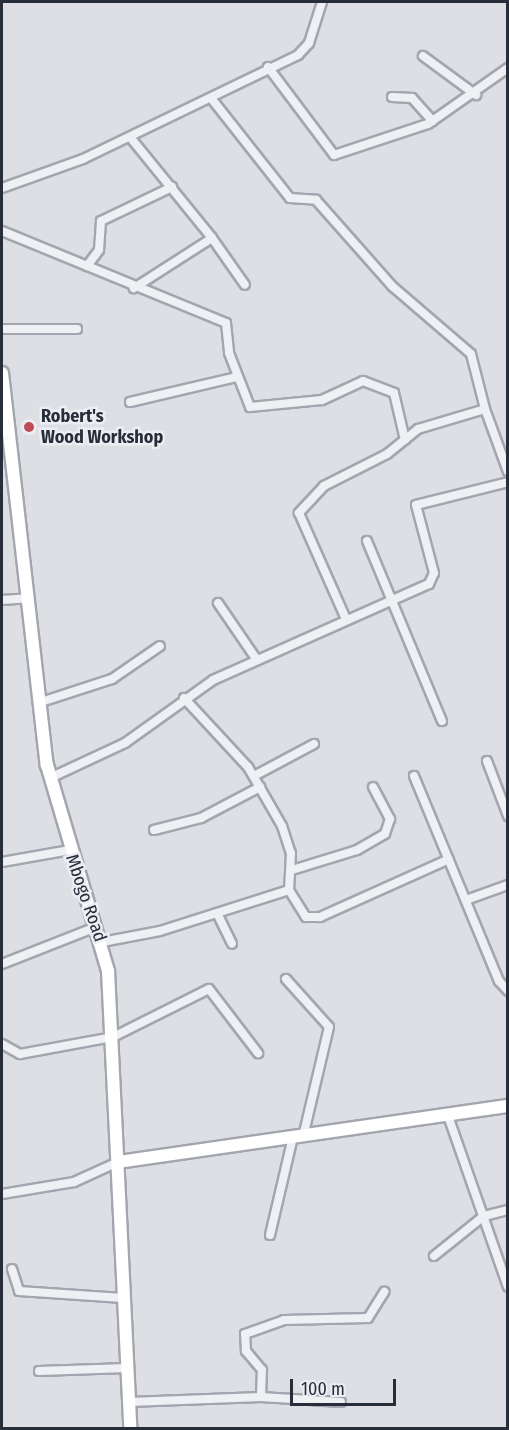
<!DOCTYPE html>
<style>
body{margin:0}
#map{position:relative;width:509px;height:1430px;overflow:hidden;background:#dddfe5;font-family:"Fira Sans Condensed",sans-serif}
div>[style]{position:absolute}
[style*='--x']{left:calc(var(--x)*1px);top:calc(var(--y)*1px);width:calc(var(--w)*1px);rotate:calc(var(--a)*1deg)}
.roads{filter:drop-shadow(2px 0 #a3a6ae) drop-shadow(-2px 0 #a3a6ae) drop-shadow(0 2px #a3a6ae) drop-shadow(0 -2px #a3a6ae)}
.street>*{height:8px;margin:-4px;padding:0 4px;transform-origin:4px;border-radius:4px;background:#eff0f4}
.secondary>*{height:12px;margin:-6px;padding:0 6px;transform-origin:6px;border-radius:6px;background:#fff}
.dots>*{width:16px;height:16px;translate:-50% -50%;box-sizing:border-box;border:3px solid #eceef3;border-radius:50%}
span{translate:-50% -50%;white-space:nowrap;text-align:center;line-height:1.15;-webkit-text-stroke:5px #eceef3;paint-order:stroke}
.poi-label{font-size:18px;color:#282d3a;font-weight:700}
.left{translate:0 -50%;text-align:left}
.street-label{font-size:18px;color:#282d3a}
.frame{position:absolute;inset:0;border:3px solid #282d3a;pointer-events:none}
.scale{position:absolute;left:290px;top:1379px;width:106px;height:27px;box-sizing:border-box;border:3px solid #282d3a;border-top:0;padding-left:8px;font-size:18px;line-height:21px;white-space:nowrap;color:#282d3a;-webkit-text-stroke:4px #eceef3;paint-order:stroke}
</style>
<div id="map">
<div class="roads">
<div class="street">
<i style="--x:423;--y:56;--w:66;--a:36.3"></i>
<i style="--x:268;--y:67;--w:110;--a:53.1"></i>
<i style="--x:334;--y:155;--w:99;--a:-18.3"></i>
<i style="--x:428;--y:124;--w:98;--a:-35"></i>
<i style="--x:392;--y:97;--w:20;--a:3"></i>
<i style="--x:412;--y:98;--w:31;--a:48"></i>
<i style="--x:211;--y:98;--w:127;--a:51.7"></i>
<i style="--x:290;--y:198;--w:26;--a:4"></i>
<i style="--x:316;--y:200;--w:115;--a:48.5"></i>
<i style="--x:392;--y:286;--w:104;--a:40.7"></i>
<i style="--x:471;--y:354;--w:57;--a:75.7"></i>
<i style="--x:485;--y:409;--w:70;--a:163.4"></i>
<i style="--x:418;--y:429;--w:40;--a:141"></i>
<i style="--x:387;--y:454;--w:71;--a:153.1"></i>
<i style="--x:324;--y:486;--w:37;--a:133"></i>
<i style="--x:299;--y:513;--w:116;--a:66.1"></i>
<i style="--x:130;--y:137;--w:130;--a:50.9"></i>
<i style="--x:212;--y:238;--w:93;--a:147.3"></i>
<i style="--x:2;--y:188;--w:86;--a:-19.7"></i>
<i style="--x:83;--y:159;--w:239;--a:-25.8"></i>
<i style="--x:298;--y:55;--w:16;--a:-47"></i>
<i style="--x:309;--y:43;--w:43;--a:-72.4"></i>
<i style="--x:2;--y:231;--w:242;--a:22.3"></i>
<i style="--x:226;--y:323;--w:30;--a:84"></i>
<i style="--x:229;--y:353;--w:58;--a:68.7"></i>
<i style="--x:250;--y:407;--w:72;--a:-5.6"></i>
<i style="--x:322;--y:400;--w:45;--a:-24.9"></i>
<i style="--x:363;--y:381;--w:33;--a:21"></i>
<i style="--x:394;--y:393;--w:48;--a:76.8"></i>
<i style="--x:212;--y:238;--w:57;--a:54.9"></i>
<i style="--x:87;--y:266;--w:20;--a:-53"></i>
<i style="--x:99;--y:250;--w:29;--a:-86"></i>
<i style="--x:101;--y:221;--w:79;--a:-25.6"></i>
<i style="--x:2;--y:329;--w:75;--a:0"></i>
<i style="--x:130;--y:402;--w:110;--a:-13.2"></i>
<i style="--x:485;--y:409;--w:67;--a:69.9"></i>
<i style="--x:367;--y:541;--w:195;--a:67.4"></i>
<i style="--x:2;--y:600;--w:26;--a:-4"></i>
<i style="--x:218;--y:603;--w:69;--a:55.6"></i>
<i style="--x:184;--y:698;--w:94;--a:47.2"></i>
<i style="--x:248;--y:767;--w:68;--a:60"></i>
<i style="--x:282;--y:826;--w:28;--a:72"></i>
<i style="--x:291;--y:853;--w:37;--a:93"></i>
<i style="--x:289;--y:890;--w:32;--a:58"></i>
<i style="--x:306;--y:917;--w:14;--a:0"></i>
<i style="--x:320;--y:917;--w:141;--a:-24.2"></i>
<i style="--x:38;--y:703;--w:78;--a:-18"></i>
<i style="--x:112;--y:679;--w:58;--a:-34.5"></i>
<i style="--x:487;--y:761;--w:59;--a:69.1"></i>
<i style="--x:254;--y:776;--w:68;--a:-28.1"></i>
<i style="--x:414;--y:776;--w:222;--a:67.5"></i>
<i style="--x:499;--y:981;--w:13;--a:48"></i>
<i style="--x:50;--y:778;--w:83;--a:-25"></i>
<i style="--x:125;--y:743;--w:108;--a:-35.6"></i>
<i style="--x:213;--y:680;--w:236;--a:-24"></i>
<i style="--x:429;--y:584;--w:12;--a:-66"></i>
<i style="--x:434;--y:573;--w:70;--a:-104.8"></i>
<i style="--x:416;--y:505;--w:95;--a:-14"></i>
<i style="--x:154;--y:830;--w:49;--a:-14.3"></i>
<i style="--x:201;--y:818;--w:67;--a:-27.7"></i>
<i style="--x:2;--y:862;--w:69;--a:-10"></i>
<i style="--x:292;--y:870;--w:68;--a:-17.1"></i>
<i style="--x:357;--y:850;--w:32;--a:-30"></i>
<i style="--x:385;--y:834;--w:16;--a:-72"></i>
<i style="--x:390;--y:819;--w:36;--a:-118"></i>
<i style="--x:466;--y:900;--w:45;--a:-19.7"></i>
<i style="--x:217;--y:913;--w:34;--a:64"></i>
<i style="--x:102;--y:942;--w:59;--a:-10.7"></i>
<i style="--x:160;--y:931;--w:135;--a:-17.6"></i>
<i style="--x:2;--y:964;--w:101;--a:-21.5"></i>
<i style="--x:286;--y:979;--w:64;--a:48.1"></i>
<i style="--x:329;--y:1027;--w:113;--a:103.3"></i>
<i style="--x:2;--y:1044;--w:21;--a:29"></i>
<i style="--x:20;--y:1054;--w:95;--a:-10.4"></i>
<i style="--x:113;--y:1037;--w:107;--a:-26.6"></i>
<i style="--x:209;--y:989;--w:81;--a:52.6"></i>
<i style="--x:447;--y:1113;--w:184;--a:70.7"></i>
<i style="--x:2;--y:1194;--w:73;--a:-9.5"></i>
<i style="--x:74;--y:1182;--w:48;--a:-24.4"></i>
<i style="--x:270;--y:1235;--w:101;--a:-76.8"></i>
<i style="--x:434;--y:1256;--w:64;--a:-38.7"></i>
<i style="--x:484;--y:1216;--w:25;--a:-14"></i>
<i style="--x:12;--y:1269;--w:23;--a:72"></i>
<i style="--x:19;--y:1291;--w:104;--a:3.9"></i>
<i style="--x:39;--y:1371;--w:88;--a:-2"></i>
<i style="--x:261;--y:1397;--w:27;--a:-88"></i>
<i style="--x:262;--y:1370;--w:25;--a:-130"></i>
<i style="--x:246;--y:1351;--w:17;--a:-93"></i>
<i style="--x:245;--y:1334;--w:41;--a:-19.7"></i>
<i style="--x:284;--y:1320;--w:84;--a:-1.4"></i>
<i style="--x:368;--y:1318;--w:31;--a:-58"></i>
<i style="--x:129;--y:1402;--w:132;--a:-2.2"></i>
<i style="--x:261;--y:1397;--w:80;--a:3.6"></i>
</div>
<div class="secondary">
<i style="--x:2;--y:373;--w:395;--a:83.5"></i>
<i style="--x:47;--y:765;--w:215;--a:73.5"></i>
<i style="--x:108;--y:971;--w:458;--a:87.2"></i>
<i style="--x:118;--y:1162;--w:394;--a:-8.2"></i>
</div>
</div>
<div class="dots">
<i style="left:29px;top:427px;background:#be4d55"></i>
</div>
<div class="poi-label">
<span class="left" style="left:41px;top:427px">Robert's<br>Wood Workshop</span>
</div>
<div class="street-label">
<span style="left:86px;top:898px;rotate:71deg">Mbogo Road</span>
</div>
<div class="frame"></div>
<div class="scale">100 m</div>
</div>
